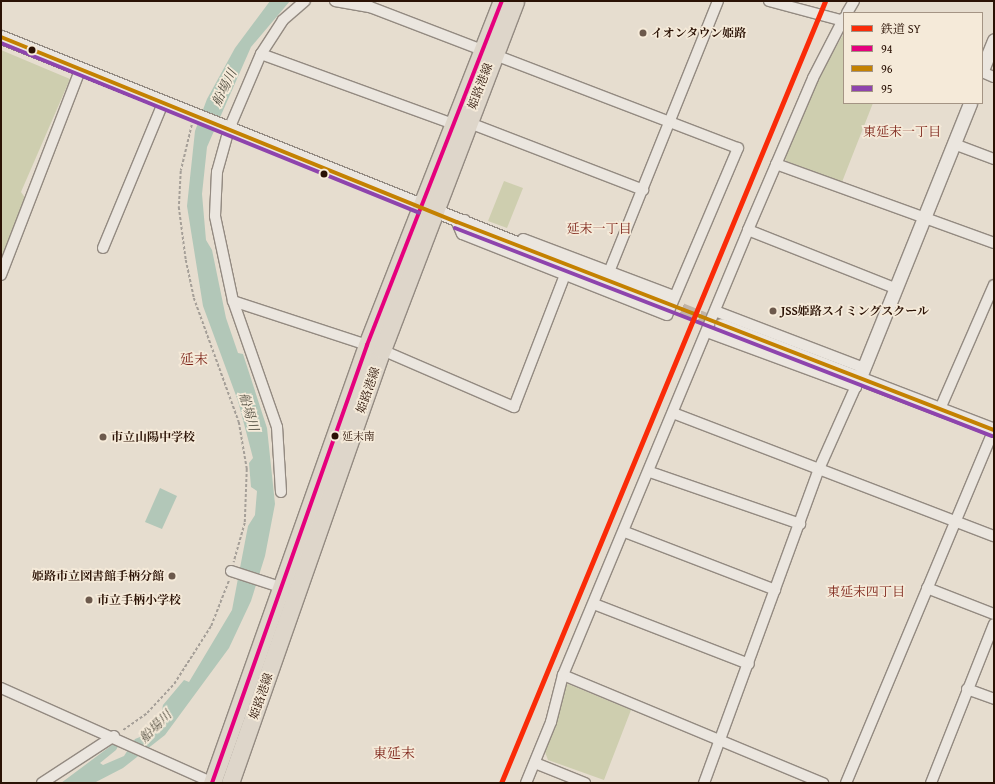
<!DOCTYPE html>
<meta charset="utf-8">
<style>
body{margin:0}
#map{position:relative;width:995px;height:784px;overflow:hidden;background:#e6ddcf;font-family:"Gentium Book Plus","Noto Serif JP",serif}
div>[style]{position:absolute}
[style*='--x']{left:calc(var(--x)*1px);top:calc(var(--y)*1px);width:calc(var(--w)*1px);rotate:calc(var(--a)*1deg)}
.green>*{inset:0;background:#ceceaf}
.water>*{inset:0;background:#b2c7b8}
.tertiary-tunnel>*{height:13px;margin-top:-6.5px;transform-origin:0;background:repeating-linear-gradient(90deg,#c1b4a7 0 13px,transparent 0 19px)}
.path>*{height:1.5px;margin-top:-0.75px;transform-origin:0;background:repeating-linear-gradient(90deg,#a59f98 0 3px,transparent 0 5px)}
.roads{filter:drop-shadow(1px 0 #938a81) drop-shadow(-1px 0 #938a81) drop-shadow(0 1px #938a81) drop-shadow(0 -1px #938a81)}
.minor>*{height:10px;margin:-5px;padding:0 5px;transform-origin:5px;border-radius:5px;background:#ebe6df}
.tertiary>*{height:13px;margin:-6.5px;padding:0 6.5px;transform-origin:6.5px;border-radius:6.5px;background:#ebe6df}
.primary>*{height:17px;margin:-8.5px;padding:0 8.5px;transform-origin:8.5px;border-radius:8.5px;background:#ded6ca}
.bus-1>*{height:4px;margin:-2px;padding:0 2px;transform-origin:2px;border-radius:2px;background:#e5007d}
.bus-2>*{height:4px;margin:-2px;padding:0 2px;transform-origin:2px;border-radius:2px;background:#c48101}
.bus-3>*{height:4px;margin:-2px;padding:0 2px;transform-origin:2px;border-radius:2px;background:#8e44ad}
.rail-1>*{height:5px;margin:-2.5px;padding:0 2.5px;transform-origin:2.5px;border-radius:2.5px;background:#fa2b08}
.dots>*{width:11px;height:11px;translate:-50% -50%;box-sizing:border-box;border:2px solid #f5ead9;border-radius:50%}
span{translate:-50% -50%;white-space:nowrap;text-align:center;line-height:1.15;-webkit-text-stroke:3.5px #f5ead9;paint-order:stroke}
.bus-label{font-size:11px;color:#2b1205}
.left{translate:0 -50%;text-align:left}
.poi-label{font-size:12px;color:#2b1205;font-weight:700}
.right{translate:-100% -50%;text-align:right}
.street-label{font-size:12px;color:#2b1205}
.water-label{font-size:13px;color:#524e40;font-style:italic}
.neighbourhood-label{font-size:13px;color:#7a1f14}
.quarter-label{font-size:14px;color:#7a1f14}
.frame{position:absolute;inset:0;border:2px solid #2b1205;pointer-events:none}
.legend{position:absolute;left:843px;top:12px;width:140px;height:92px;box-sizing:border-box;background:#f5ead9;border:1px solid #a49484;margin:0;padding:5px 7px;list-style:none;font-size:12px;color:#2b1205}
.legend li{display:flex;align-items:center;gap:8px;height:20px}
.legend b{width:20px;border:1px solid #a49484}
</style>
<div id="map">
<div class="green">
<i style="clip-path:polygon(844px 33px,844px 103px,873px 103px,842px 182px,786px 161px,784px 155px,819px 77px)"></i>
<i style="clip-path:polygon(1px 50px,70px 79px,21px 192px,26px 199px,1px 263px)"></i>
<i style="clip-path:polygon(504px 181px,523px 188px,507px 228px,488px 221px)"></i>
<i style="clip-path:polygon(568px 684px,631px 710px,604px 780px,548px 760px,545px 752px,557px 722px,564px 686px)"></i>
</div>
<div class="water">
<i style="clip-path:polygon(270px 1px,290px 1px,251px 47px,207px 147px,202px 194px,206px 240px,212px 250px,226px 318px,238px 353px,243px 354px,267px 428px,275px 504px,265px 556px,251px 601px,229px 648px,165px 735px,123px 768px,94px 783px,61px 783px,124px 736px,116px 750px,100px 763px,103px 765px,124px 756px,135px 739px,145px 735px,161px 714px,163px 705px,184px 680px,189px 682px,232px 610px,248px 526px,255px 515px,257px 491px,251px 487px,249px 463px,253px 458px,238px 401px,203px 306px,187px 206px,195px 131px,207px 99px,235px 48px)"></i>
<i style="clip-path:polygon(160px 488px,177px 496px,162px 529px,145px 522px)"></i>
</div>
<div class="tertiary-tunnel">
<i style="--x:664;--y:302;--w:61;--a:22"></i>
</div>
<div class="path">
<i style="--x:192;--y:125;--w:47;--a:103.4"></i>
<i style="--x:181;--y:171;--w:36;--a:93"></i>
<i style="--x:179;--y:207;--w:53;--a:82.5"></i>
<i style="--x:186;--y:260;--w:39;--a:78"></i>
<i style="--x:194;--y:298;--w:132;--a:70.1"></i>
<i style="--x:239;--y:422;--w:48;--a:80.3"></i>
<i style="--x:247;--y:469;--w:54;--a:92.1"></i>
<i style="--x:245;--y:523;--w:41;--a:105.8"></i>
<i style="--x:123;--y:730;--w:29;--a:-35"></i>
<i style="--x:147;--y:713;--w:40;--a:-47"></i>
<i style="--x:174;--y:684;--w:69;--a:-57.5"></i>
<i style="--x:211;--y:626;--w:49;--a:-68.6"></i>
</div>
<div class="roads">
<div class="minor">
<i style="--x:335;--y:1;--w:36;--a:10"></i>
<i style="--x:370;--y:7;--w:394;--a:21"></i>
<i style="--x:738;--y:148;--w:181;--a:113"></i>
<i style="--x:667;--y:315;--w:220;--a:-158.4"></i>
<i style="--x:462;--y:234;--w:13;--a:-113"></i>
<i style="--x:457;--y:222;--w:8;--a:-14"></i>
<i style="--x:769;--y:1;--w:78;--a:14.9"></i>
<i style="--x:847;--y:13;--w:14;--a:-60"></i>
<i style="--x:261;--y:54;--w:202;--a:20"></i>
<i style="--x:982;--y:72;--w:13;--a:23"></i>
<i style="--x:467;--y:122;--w:189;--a:21.1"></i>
<i style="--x:954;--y:144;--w:43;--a:20.6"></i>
<i style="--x:776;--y:164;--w:232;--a:19.9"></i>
<i style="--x:748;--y:230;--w:160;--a:21.6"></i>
<i style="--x:523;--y:239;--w:161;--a:20.7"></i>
<i style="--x:103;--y:248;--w:157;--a:-67.5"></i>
<i style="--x:609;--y:272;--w:292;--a:-68.1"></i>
<i style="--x:1;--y:275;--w:220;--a:-68.9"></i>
<i style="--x:233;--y:301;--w:157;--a:18.2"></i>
<i style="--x:382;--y:350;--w:144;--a:23.4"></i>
<i style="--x:514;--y:407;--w:142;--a:-68.9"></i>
<i style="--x:715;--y:311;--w:160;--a:20.9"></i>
<i style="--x:707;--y:332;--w:159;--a:20.3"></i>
<i style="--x:940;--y:409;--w:135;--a:-66.5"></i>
<i style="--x:673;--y:413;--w:344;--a:21"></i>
<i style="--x:650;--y:472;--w:159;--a:19.1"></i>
<i style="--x:281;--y:492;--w:65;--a:-93.5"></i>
<i style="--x:277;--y:427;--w:133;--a:-109.2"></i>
<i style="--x:233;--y:301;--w:87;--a:-102"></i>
<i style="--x:215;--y:216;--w:44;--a:-87.4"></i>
<i style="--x:217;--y:172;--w:45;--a:-74.4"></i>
<i style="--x:229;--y:129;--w:82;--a:-66.9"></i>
<i style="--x:261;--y:54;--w:40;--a:-57.1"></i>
<i style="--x:283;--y:20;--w:29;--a:-41"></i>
<i style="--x:625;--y:532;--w:161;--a:21.1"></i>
<i style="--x:231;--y:571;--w:55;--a:18.1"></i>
<i style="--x:927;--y:588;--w:72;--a:21.2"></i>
<i style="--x:594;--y:604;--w:166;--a:21.2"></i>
<i style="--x:563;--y:675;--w:282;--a:22.6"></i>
<i style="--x:1;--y:688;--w:232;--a:24.1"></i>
<i style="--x:967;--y:689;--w:29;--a:20"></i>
<i style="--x:535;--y:763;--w:54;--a:21.8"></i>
<i style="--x:42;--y:783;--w:86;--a:-33.1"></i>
<i style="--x:526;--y:783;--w:66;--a:-67.7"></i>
<i style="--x:551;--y:722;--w:49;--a:-75.7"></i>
<i style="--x:563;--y:675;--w:482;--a:-67.4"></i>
<i style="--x:748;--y:230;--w:165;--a:-66.8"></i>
<i style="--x:813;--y:78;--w:68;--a:-62.7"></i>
<i style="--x:704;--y:783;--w:334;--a:-69.9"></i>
<i style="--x:819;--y:469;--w:101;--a:-66"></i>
<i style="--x:846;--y:783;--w:384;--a:-67.3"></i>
<i style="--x:931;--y:783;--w:171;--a:-68.4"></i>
</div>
<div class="tertiary">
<i style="--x:1;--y:37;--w:714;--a:21.79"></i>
<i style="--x:982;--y:70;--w:32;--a:-68"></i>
<i style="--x:721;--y:325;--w:292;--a:21"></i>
<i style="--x:860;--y:377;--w:295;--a:-68.1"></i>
</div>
<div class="primary">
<i style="--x:212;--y:783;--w:465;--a:-70.5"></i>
<i style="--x:367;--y:345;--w:370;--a:-68.6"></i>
<i style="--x:230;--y:783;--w:459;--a:-70.7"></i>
<i style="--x:382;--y:350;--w:373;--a:-69.1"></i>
</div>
</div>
<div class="bus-1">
<i style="--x:212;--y:783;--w:465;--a:-70.5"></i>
<i style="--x:367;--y:345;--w:370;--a:-68.6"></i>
</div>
<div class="bus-2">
<i style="--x:1;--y:37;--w:492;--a:22.1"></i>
<i style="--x:457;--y:222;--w:576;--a:21.17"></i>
</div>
<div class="bus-3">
<i style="--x:1;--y:43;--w:451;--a:22.1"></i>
<i style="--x:455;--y:228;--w:576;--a:21.17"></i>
</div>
<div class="rail-1">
<i style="--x:501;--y:783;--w:846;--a:-67.49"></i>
</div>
<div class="dots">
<i style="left:643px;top:33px;background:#6c594c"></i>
<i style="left:32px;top:50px;background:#2b1205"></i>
<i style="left:324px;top:174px;background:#2b1205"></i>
<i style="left:773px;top:311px;background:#6c594c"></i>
<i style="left:335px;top:436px;background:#2b1205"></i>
<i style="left:103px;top:437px;background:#6c594c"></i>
<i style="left:172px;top:576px;background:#6c594c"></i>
<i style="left:89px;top:600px;background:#6c594c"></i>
</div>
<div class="bus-label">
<span class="left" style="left:342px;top:436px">延末南</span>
</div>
<div class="poi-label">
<span class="left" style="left:651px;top:33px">イオンタウン姫路</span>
<span class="left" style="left:781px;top:311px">JSS姫路スイミングスクール</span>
<span class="left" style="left:111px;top:437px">市立山陽中学校</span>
<span class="right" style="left:164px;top:576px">姫路市立図書館手柄分館</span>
<span class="left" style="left:97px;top:600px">市立手柄小学校</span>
</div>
<div class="street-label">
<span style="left:480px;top:86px;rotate:-69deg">姫路港線</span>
<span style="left:368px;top:390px;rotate:-71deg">姫路港線</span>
<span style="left:261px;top:696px;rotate:-71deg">姫路港線</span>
</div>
<div class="water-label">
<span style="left:225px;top:88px;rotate:-64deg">船場川</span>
<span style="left:248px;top:412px;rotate:74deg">船場川</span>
<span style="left:156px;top:727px;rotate:-45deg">船場川</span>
</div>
<div class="neighbourhood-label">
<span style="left:902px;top:132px">東延末一丁目</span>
<span style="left:599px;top:229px">延末一丁目</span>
<span style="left:866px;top:592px">東延末四丁目</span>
</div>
<div class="quarter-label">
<span style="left:194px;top:359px">延末</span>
<span style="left:394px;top:753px">東延末</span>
</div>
<div class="frame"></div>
<ul class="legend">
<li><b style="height:5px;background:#fa2b08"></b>鉄道 SY</li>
<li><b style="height:5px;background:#e5007d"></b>94</li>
<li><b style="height:5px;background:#c48101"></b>96</li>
<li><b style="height:5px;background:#8e44ad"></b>95</li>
</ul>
</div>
